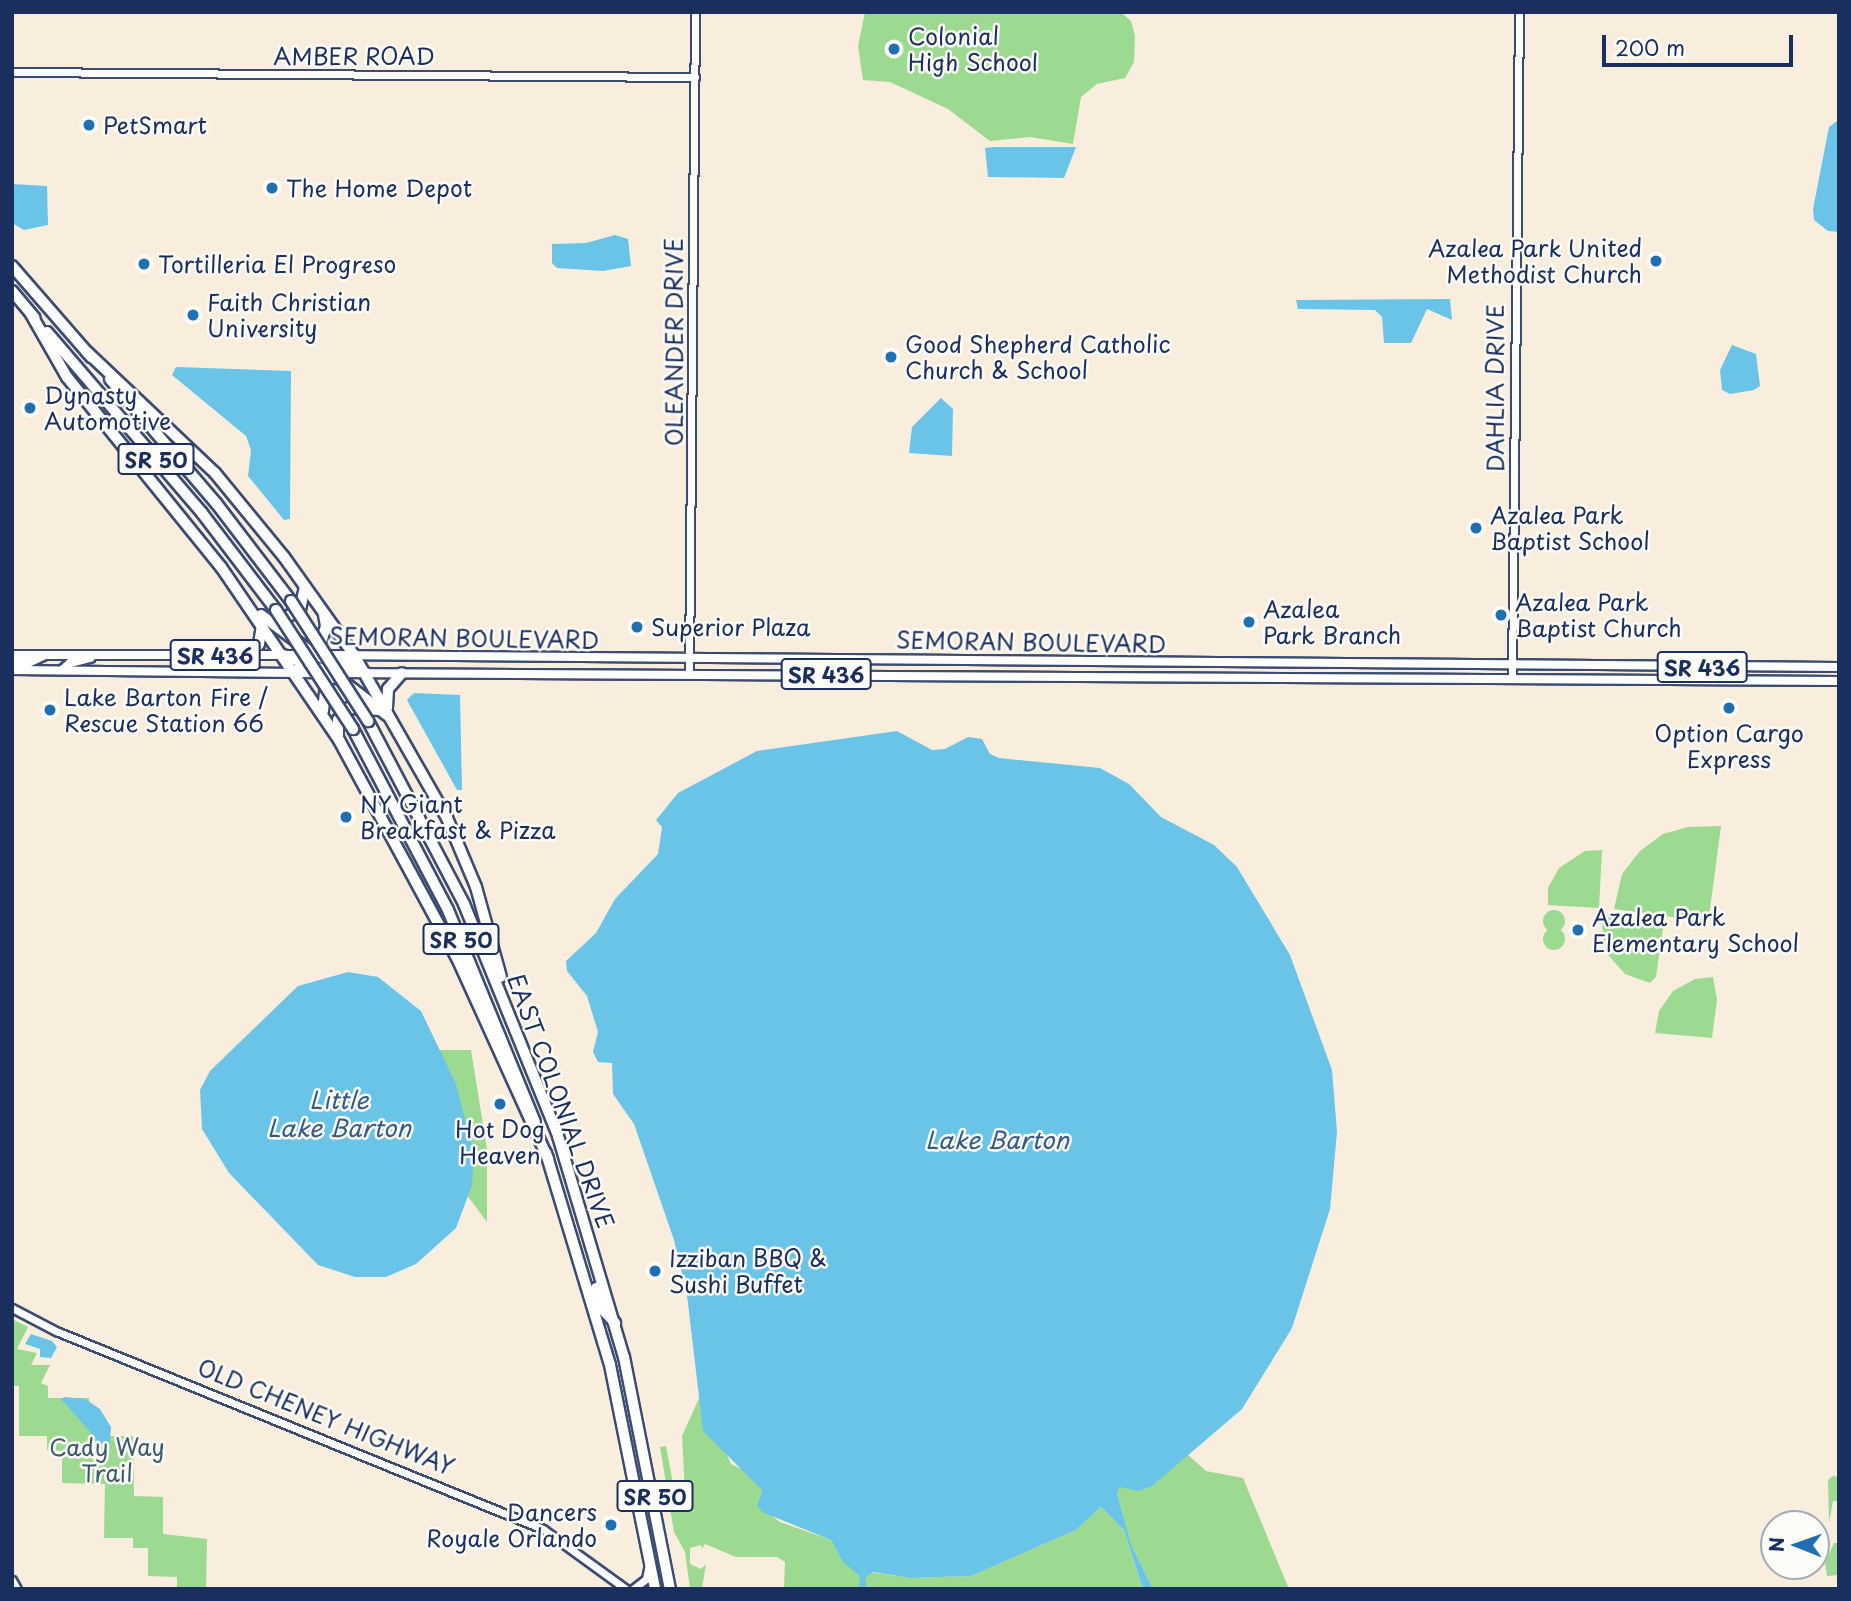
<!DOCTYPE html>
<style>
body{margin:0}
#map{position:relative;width:1851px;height:1601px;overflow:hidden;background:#f9eede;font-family:"Playpen Sans",sans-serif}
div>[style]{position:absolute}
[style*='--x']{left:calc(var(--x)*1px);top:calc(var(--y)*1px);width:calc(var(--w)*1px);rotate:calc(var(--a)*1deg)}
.green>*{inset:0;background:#9bda90}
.round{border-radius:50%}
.water>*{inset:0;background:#69c4e7}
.roads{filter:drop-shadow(2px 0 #3c4c71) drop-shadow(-2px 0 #3c4c71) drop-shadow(0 2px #3c4c71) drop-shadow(0 -2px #3c4c71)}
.secondary>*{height:7px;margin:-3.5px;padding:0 3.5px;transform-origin:3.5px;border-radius:3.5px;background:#fff}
.primary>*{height:8px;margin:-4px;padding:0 4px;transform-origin:4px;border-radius:4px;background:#fff}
.highway>*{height:10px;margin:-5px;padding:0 5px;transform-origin:5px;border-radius:5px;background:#fff}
.bridges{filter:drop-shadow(2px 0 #3c4c71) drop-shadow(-2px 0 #3c4c71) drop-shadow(0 2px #3c4c71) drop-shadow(0 -2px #3c4c71)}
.highway-bridge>*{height:10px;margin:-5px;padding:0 5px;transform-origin:5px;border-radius:5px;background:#fff}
.dots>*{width:19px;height:19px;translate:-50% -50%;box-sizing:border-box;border:4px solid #fdfcf7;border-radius:50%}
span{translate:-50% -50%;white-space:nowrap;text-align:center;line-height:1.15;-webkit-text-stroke:5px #fdfcf7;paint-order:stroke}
.shield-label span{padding:2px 5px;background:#fdfcf7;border:2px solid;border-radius:5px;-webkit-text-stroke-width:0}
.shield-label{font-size:21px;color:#1b2f5e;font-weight:700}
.poi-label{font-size:23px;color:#1b2f5e}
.left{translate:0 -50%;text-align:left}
.right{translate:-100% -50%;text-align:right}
.street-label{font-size:23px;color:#1b2f5e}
.park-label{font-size:23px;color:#3b5a6a}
.water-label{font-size:24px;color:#325c87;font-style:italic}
.frame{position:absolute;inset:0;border:14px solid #1b2f5e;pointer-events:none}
.north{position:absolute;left:1760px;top:1510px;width:70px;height:70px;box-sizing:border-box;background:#fdfcf7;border:2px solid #a3aaba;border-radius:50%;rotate:271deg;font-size:19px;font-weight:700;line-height:28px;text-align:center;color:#1b2f5e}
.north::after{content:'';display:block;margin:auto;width:24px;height:32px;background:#1f6fb2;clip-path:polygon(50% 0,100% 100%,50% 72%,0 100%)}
.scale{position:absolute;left:1602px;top:35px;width:191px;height:32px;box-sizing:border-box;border:4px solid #1b2f5e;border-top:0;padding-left:9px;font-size:21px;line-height:24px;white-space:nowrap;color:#1b2f5e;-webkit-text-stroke:5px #fdfcf7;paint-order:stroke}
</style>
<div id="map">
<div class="green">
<i style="clip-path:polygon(865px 12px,1121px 12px,1131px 21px,1135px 36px,1134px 62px,1125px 78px,1097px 84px,1081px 97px,1073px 144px,1030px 137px,990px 141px,948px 109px,890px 82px,863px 80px,858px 46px)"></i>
<i style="clip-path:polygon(1721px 826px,1709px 917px,1702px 921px,1614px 909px,1622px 874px,1640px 851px,1663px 834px,1688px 827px)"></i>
<i style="clip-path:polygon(1602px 850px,1599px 908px,1548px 905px,1548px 888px,1559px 868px,1585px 851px)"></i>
<i class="round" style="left:1543px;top:910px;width:22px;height:22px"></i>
<i style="clip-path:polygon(1603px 914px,1659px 924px,1663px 928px,1656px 977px,1650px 983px,1625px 974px,1608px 955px,1602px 937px)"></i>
<i class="round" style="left:1543px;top:928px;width:22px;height:22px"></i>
<i style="clip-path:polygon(1713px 977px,1717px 1000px,1712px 1038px,1655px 1033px,1659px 1011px,1673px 991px,1695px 979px)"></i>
<i style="clip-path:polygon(407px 1050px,471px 1050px,487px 1149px,487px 1222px,414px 1124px)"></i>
<i style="clip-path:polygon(12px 1319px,28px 1327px,17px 1349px,37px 1353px,31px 1365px,50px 1365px,41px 1383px,48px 1386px,48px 1398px,89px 1398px,93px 1436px,133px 1436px,134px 1496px,163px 1497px,163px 1534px,207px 1539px,206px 1589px,177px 1589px,177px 1577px,148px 1576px,148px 1548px,133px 1548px,133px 1538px,104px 1538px,105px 1484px,62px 1483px,62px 1451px,47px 1450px,47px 1436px,19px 1436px,19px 1386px,12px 1386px)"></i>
<i style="clip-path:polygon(700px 1396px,731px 1464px,750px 1473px,762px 1490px,757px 1505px,780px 1522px,831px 1540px,842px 1561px,863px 1571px,911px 1578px,971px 1576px,1076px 1530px,1101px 1507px,1124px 1530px,1143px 1589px,784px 1589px,785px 1562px,777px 1557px,736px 1557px,705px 1544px,702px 1549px,701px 1545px,690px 1548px,690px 1564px,701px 1569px,706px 1564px,702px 1589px,690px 1589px,685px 1552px,674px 1532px,660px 1447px,666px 1446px,678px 1511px,686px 1511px,682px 1436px)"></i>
<i style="clip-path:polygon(1187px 1454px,1206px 1471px,1243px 1478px,1289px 1589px,1153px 1589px,1131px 1544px,1117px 1493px,1120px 1487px,1152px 1486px)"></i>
<i style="clip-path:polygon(1833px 1476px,1839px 1477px,1839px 1501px,1833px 1501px,1829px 1523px,1828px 1480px)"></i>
<i style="clip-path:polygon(1834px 1543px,1839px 1543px,1839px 1575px,1827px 1576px,1825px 1563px)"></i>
</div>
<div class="water">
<i style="clip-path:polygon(1837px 121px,1839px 123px,1839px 232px,1828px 231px,1814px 220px,1813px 209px,1829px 127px)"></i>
<i style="clip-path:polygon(994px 147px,1076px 147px,1064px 178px,988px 177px,985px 148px)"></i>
<i style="clip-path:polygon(12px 184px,47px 186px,48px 225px,24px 230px,12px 223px)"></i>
<i style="clip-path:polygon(615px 235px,628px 239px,631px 266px,603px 271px,557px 268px,552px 263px,552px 244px,586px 243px)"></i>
<i style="clip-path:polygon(1450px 299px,1452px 320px,1427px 309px,1411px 343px,1384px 343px,1382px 317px,1375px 310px,1298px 309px,1296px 300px)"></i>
<i style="clip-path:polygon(1732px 345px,1756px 354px,1760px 386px,1754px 390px,1730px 394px,1722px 390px,1720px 370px)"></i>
<i style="clip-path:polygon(176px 367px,291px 371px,290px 519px,284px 520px,248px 476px,251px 450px,246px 436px,172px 375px)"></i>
<i style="clip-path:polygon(941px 398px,953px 409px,952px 456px,909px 453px,912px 427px)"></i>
<i style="clip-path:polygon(414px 693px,460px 695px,462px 790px,457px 790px,407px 700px)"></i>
<i style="clip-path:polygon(897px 731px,932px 750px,945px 749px,968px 737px,982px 739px,990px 754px,999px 758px,1100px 768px,1129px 784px,1161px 817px,1214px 845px,1237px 867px,1290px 955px,1332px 1070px,1337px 1132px,1330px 1209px,1292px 1328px,1242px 1409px,1152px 1486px,1139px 1491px,1120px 1487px,1117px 1493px,1131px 1544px,1153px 1589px,1143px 1589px,1124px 1530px,1101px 1507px,1076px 1530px,971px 1576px,911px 1578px,873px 1572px,865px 1578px,867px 1589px,859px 1589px,860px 1576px,842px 1561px,831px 1540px,762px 1512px,757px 1505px,762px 1490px,703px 1431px,687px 1295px,674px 1240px,634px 1124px,613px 1094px,612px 1063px,598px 1062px,593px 1052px,598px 1032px,587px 996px,567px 971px,566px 961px,596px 933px,615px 899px,658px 854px,662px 827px,656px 820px,678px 793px,757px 751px)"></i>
<i style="clip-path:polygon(348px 972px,378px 977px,421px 1011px,456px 1084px,474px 1154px,472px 1185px,456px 1228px,416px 1264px,386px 1277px,355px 1277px,318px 1265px,229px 1173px,202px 1129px,200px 1090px,210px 1071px,298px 986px)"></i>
<i style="clip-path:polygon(31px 1334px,52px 1341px,57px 1347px,51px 1358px,40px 1357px,40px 1349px,25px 1344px)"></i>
<i style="clip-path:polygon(65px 1397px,85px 1399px,100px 1409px,111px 1427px,109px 1453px,61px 1399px)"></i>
</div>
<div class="roads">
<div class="secondary">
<i style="--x:12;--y:72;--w:683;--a:0.42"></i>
<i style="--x:689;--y:673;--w:661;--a:-89.48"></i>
<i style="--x:1512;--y:679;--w:667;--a:-89.4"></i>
<i style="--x:12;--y:1308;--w:50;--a:27.6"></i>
<i style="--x:56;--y:1331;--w:526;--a:22.13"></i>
<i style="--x:543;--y:1529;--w:102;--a:35.9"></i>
<i style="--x:12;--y:1580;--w:10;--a:61"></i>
<i style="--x:633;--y:1589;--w:16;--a:-38"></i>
<i style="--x:646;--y:1579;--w:16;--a:-79"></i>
</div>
<div class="primary">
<i style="--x:12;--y:655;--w:298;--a:0"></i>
<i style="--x:323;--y:655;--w:1516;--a:0.45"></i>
<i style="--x:12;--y:663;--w:16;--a:0"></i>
<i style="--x:28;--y:663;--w:17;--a:-25"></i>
<i style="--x:12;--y:670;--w:308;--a:0.6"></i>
<i style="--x:62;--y:670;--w:11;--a:-41"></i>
<i style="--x:70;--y:663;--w:21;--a:-14"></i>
<i style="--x:333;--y:673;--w:1506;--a:0.3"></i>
</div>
<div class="highway">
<i style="--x:12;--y:266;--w:121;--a:49"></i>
<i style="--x:12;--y:291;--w:35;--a:50"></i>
<i style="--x:31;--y:314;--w:73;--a:60.3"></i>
<i style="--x:67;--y:377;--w:245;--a:51"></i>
<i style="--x:221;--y:567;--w:209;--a:55.7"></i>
<i style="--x:339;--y:740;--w:248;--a:61.6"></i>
<i style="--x:457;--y:958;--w:221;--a:65.6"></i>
<i style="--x:47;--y:332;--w:238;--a:49.4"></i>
<i style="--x:202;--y:513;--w:122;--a:52.7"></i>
<i style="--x:87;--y:352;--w:176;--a:43.4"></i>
<i style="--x:215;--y:473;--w:109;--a:50.6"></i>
<i style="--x:284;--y:557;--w:120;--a:54.5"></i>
<i style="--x:354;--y:655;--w:188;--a:60.3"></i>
<i style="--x:447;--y:818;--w:75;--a:67.2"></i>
<i style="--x:476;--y:887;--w:93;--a:74.5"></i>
<i style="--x:110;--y:379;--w:163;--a:49.5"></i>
<i style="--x:216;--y:503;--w:123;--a:52.6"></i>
<i style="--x:261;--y:615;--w:67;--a:36.5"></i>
<i style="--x:315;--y:655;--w:54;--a:19.4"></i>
<i style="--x:277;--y:622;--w:26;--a:-28"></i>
<i style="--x:300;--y:610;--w:24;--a:-78"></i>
<i style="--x:250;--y:655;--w:14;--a:-51"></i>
<i style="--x:259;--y:644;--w:20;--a:-81"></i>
<i style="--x:283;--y:655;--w:52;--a:20.2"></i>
<i style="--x:332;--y:673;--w:69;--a:37.4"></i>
<i style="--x:295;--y:672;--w:33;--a:-44"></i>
<i style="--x:319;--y:649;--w:24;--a:-73"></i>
<i style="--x:326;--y:626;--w:11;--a:-100"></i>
<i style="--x:387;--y:708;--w:19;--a:-87"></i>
<i style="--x:388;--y:689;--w:21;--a:-49"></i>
<i style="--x:323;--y:711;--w:28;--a:-84"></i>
<i style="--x:326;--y:683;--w:40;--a:-45"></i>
<i style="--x:368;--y:721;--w:207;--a:62.3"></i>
<i style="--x:464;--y:904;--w:250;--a:67.9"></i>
<i style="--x:558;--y:1136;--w:231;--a:73.4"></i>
<i style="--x:624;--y:1357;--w:237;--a:78.8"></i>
<i style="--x:353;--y:729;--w:204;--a:62.3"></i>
<i style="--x:448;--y:910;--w:229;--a:67.7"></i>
<i style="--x:338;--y:735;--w:15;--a:-90"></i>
<i style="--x:338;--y:720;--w:16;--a:-47"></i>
<i style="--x:349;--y:708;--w:30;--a:4"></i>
<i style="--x:546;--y:1153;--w:221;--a:73.2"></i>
<i style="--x:610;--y:1365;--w:228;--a:78.6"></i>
<i style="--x:596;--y:1288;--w:23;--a:72"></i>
<i style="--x:603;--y:1310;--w:18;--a:47"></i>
</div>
</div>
<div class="bridges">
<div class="highway-bridge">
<i style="--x:291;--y:601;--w:143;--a:57.3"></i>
<i style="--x:276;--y:610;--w:142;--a:57.1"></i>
</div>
</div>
<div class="dots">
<i style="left:894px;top:49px;background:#1f6fb2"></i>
<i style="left:89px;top:125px;background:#1f6fb2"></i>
<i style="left:272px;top:188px;background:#1f6fb2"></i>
<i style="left:1656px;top:261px;background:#1f6fb2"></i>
<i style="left:144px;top:264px;background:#1f6fb2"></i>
<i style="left:193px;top:315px;background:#1f6fb2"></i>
<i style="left:891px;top:357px;background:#1f6fb2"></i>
<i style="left:30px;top:408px;background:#1f6fb2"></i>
<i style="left:1476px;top:528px;background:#1f6fb2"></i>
<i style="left:1501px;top:615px;background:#1f6fb2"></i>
<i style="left:1249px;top:622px;background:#1f6fb2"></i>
<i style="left:637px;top:627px;background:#1f6fb2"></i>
<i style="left:1729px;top:708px;background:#1f6fb2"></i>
<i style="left:50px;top:710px;background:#1f6fb2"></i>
<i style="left:346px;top:817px;background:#1f6fb2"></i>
<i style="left:1578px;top:930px;background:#1f6fb2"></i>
<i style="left:500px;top:1104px;background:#1f6fb2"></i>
<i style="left:655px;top:1271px;background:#1f6fb2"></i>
<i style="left:611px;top:1525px;background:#1f6fb2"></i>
</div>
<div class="shield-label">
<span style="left:156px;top:459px">SR 50</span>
<span style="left:215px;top:655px">SR 436</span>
<span style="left:1702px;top:667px">SR 436</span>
<span style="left:826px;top:674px">SR 436</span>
<span style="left:461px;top:939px">SR 50</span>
<span style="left:655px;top:1496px">SR 50</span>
</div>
<div class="poi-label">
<span class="left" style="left:908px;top:49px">Colonial<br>High School</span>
<span class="left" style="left:103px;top:125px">PetSmart</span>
<span class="left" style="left:286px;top:188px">The Home Depot</span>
<span class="right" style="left:1642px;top:261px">Azalea Park United<br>Methodist Church</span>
<span class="left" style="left:158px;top:264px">Tortilleria El Progreso</span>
<span class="left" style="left:207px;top:315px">Faith Christian<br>University</span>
<span class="left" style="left:905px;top:357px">Good Shepherd Catholic<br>Church &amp; School</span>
<span class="left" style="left:44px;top:408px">Dynasty<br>Automotive</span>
<span class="left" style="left:1490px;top:528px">Azalea Park<br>Baptist School</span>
<span class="left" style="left:1515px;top:615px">Azalea Park<br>Baptist Church</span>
<span class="left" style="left:1263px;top:622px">Azalea<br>Park Branch</span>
<span class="left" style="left:651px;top:627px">Superior Plaza</span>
<span class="left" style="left:64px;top:710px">Lake Barton Fire /<br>Rescue Station 66</span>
<span style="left:1729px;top:746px">Option Cargo<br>Express</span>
<span class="left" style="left:360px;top:817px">NY Giant<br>Breakfast &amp; Pizza</span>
<span class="left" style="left:1592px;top:930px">Azalea Park<br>Elementary School</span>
<span style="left:500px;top:1142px">Hot Dog<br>Heaven</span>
<span class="left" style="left:669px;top:1271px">Izziban BBQ &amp;<br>Sushi Buffet</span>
<span class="right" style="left:597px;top:1525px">Dancers<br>Royale Orlando</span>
</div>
<div class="street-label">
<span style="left:354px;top:56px">AMBER ROAD</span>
<span style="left:674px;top:342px;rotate:-90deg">OLEANDER DRIVE</span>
<span style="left:1495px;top:388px;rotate:-90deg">DAHLIA DRIVE</span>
<span style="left:464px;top:638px;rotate:1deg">SEMORAN BOULEVARD</span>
<span style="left:1031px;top:642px;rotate:1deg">SEMORAN BOULEVARD</span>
<span style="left:561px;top:1101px;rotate:70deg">EAST COLONIAL DRIVE</span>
<span style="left:326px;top:1417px;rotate:22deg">OLD CHENEY HIGHWAY</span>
</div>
<div class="park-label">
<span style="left:107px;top:1460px">Cady Way<br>Trail</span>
</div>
<div class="water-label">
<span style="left:339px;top:1114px">Little<br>Lake Barton</span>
<span style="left:997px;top:1140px">Lake Barton</span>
</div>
<div class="frame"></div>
<div class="north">N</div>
<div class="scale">200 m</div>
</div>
